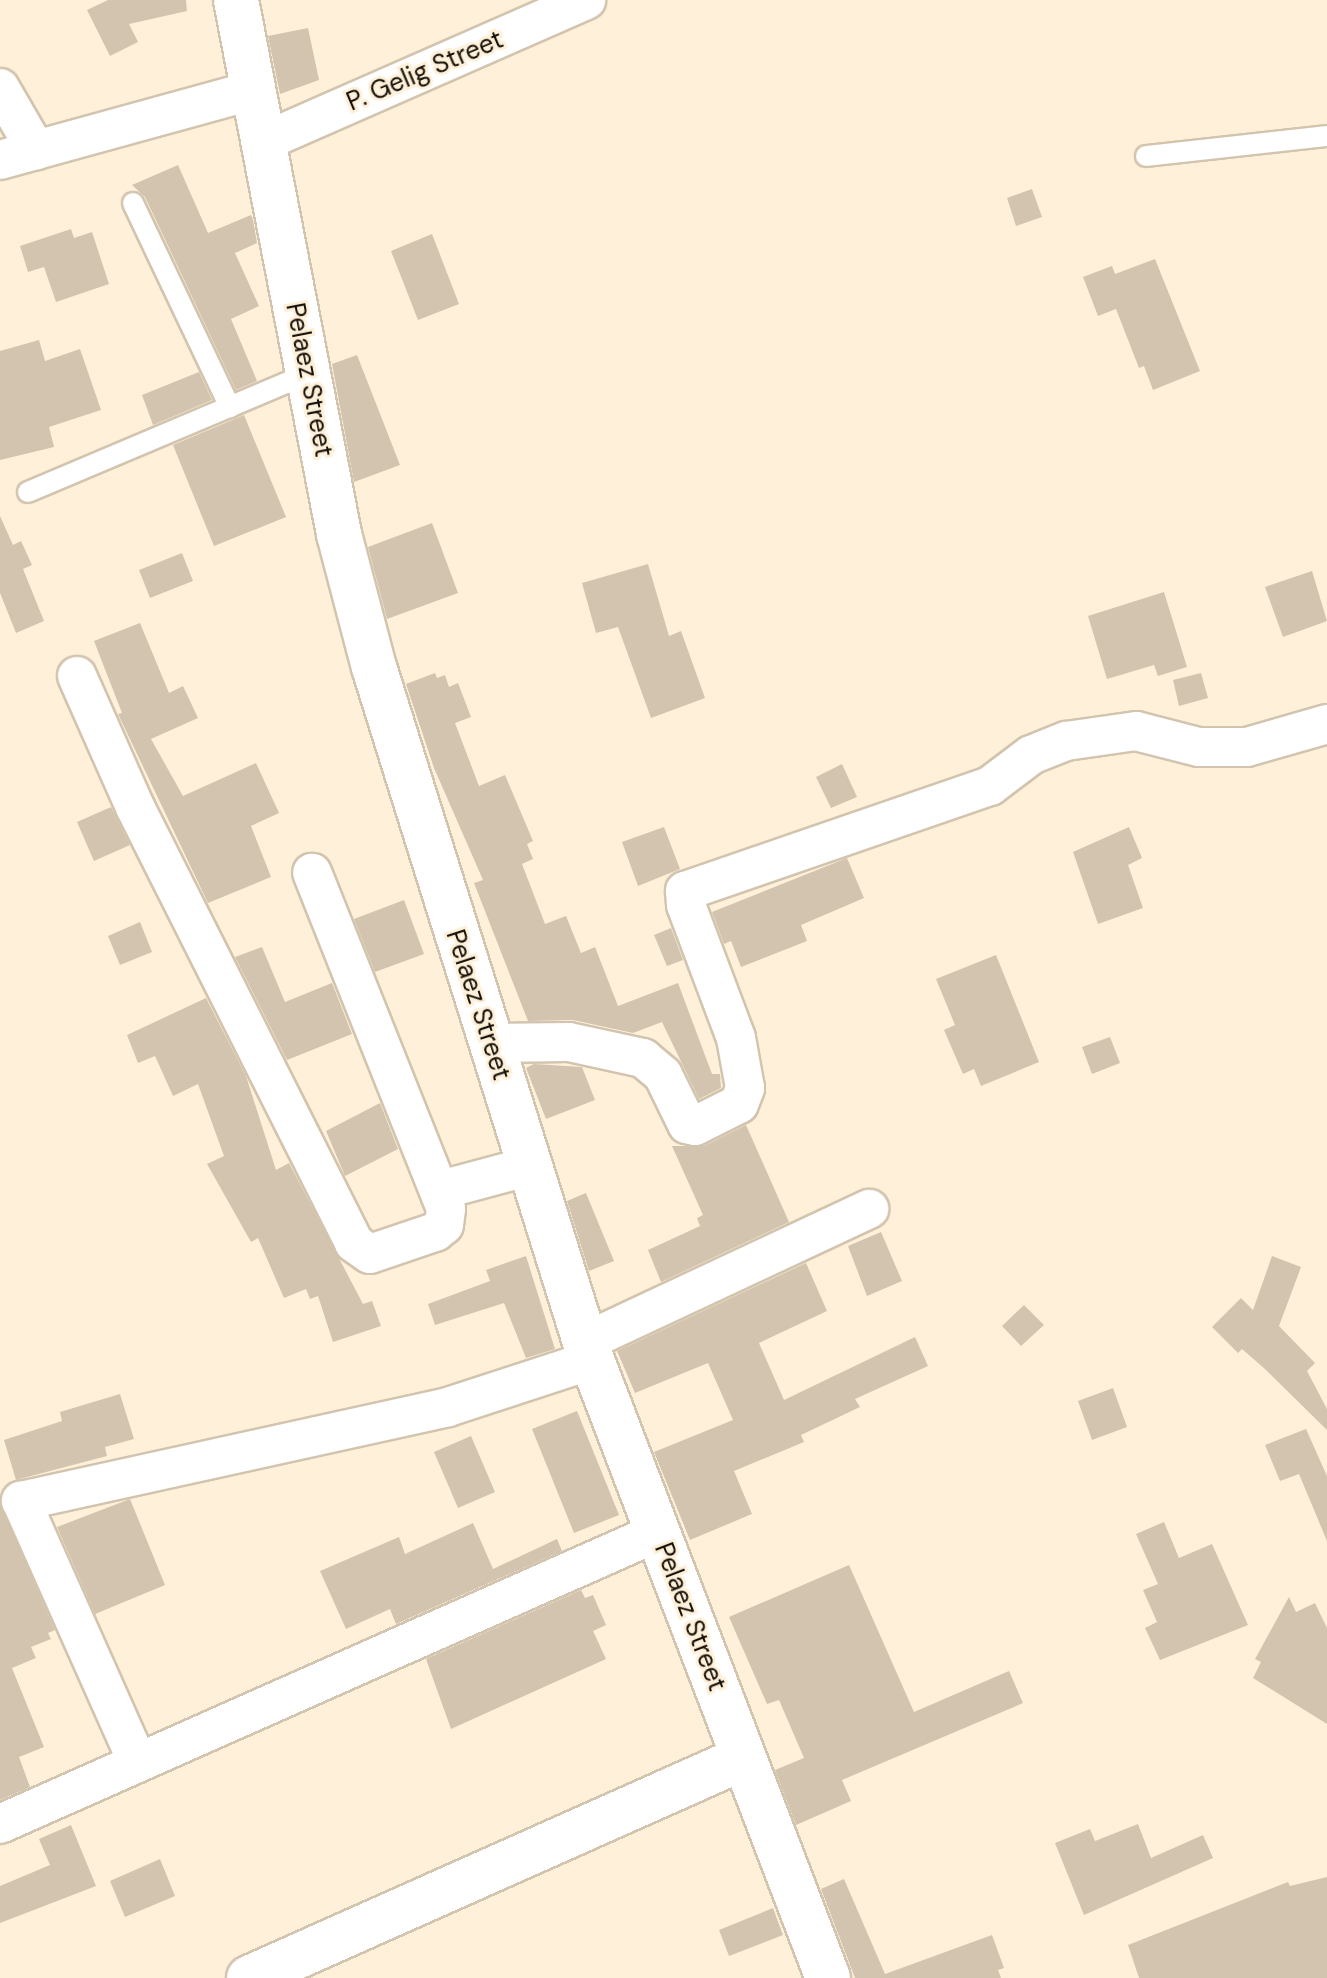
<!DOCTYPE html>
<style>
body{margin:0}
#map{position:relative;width:1327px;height:1978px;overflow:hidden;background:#fff0d9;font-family:"DM Sans",sans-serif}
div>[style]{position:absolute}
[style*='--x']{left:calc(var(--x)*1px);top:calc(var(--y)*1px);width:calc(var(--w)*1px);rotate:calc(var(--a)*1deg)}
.building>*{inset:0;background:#d2c4ae}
.roads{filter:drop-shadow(2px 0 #d2c4ae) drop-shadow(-2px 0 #d2c4ae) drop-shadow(0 2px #d2c4ae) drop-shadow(0 -2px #d2c4ae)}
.service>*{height:20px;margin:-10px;padding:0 10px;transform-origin:10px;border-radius:10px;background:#fff}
.minor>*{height:38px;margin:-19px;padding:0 19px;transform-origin:19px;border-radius:19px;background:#fff}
.tertiary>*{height:44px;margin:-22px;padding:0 22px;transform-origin:22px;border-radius:22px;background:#fff}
span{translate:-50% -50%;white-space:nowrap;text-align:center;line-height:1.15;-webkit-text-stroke:6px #fff0d9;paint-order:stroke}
.street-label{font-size:26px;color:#161109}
</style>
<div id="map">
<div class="building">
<i style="clip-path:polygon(108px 0,186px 0,187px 11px,129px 24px,138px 42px,110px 56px,87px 10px)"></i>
<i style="clip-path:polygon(308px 28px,319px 80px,280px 94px,268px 36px)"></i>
<i style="clip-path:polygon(178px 165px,208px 233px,251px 215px,253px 220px,257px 243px,235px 253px,259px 306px,231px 319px,257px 381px,236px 390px,145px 197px,132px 185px)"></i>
<i style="clip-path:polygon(1032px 189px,1042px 217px,1016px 226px,1007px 198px)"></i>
<i style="clip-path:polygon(71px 229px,74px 238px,92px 232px,109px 284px,56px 302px,44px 267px,28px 272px,20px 246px)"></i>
<i style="clip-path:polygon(432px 234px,459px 304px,418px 320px,391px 251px)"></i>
<i style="clip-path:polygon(1155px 259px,1200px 371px,1153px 390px,1144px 366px,1139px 368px,1116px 309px,1098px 316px,1083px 277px,1112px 266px,1115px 274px)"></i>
<i style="clip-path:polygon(39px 340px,45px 361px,80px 349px,101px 410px,49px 427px,54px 447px,0 460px,0 351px)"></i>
<i style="clip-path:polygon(357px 355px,400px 465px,354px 482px,332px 364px)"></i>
<i style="clip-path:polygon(199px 372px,212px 400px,153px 425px,142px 395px)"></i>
<i style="clip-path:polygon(244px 415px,286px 517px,214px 546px,173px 445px)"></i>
<i style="clip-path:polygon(0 516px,13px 545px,21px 541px,32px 565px,23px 569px,44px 621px,16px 633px,0 593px)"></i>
<i style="clip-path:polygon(432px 523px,458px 593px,387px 619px,368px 547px)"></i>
<i style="clip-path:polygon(182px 553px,193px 581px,150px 598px,139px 570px)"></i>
<i style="clip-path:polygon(648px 564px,669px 636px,681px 631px,705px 698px,651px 718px,618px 627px,596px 633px,582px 583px)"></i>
<i style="clip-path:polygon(1312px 571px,1327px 621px,1283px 637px,1265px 587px)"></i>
<i style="clip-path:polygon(1164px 592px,1187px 667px,1158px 676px,1154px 665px,1107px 679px,1088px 616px)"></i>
<i style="clip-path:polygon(140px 623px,169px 693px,183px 686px,198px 718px,151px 739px,183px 796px,256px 763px,279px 813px,251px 826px,271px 877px,208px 903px,118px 714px,122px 713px,94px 641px)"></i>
<i style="clip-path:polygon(435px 673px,437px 678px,445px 675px,449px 687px,458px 683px,471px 717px,455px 723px,479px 786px,505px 775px,533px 841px,527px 844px,533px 859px,522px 864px,545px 924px,566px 916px,581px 953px,595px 947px,618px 1006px,678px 983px,712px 1074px,720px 1074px,721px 1088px,699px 1099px,662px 1022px,633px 1033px,573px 1020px,528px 1021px,474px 883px,483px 880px,434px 768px,406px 684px)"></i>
<i style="clip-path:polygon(1201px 673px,1208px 698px,1179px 706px,1173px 680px)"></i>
<i style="clip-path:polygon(842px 764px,857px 797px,831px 808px,816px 777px)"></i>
<i style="clip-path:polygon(111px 807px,130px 845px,94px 861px,77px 822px)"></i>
<i style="clip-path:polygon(664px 827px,680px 869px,638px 886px,622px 842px)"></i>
<i style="clip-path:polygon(1129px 827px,1142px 858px,1128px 865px,1143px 908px,1098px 924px,1073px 852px)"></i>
<i style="clip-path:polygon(847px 858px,864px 898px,801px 925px,807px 941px,741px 967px,731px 941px,724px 944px,712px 912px)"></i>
<i style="clip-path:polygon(404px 900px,424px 954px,375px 972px,354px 919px)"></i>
<i style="clip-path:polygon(140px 922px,152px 952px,120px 965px,108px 936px)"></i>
<i style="clip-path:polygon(671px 928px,683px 960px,667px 966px,654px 935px)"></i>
<i style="clip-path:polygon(262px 947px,285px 1002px,332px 983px,352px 1034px,287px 1060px,235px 957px)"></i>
<i style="clip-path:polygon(996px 955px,1039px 1062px,981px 1086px,974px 1069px,963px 1074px,944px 1030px,955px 1025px,936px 979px)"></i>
<i style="clip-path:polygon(206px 998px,246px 1076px,276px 1170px,289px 1163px,363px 1304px,372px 1301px,381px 1326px,333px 1342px,318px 1296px,310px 1299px,306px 1289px,284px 1298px,258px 1238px,251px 1242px,207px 1164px,224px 1156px,198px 1084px,173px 1096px,155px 1056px,138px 1063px,127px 1035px)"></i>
<i style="clip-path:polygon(1110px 1037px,1120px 1063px,1092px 1074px,1082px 1047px)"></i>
<i style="clip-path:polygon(534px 1064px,582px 1067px,595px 1100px,546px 1119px,526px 1068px)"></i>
<i style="clip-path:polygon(380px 1103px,398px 1149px,345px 1176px,326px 1131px)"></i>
<i style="clip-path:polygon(746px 1125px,789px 1222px,661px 1282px,648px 1250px,700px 1226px,697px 1218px,703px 1215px,672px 1146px,704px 1146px)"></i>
<i style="clip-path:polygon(586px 1193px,614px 1261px,589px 1271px,567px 1201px)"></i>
<i style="clip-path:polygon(881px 1232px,902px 1281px,867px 1296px,848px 1246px)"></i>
<i style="clip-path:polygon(526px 1256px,555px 1349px,526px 1358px,504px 1303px,435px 1325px,428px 1304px,490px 1281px,486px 1270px)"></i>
<i style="clip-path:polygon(1272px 1256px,1301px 1267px,1279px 1326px,1315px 1363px,1307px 1371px,1327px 1409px,1327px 1430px,1265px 1369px,1242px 1349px,1238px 1353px,1212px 1327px,1241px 1298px,1253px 1310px)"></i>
<i style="clip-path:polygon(806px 1263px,827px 1311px,759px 1343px,784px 1400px,915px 1337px,928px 1366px,855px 1399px,860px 1407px,801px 1435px,804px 1442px,734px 1471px,752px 1514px,690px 1540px,654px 1452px,733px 1420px,708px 1363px,635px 1393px,617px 1351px)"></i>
<i style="clip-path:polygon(1024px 1305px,1044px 1325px,1021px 1346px,1002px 1326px)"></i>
<i style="clip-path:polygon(1113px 1388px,1127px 1427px,1092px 1440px,1078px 1401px)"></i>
<i style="clip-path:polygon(120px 1394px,134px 1439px,105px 1447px,107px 1456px,16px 1480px,4px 1440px,62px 1421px,60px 1412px)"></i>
<i style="clip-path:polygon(577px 1411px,619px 1515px,574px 1533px,532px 1429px)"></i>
<i style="clip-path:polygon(1306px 1429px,1327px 1476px,1327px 1541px,1299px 1474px,1280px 1481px,1265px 1445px)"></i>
<i style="clip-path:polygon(471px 1436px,495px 1492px,458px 1508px,434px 1452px)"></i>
<i style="clip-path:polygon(130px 1499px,165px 1585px,95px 1614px,57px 1527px)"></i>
<i style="clip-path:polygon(0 1504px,55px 1630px,48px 1633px,51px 1639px,31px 1647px,36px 1658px,12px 1668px,44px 1747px,19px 1757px,30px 1787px,0 1800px)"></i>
<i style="clip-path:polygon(1164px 1522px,1179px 1558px,1212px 1544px,1248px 1625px,1160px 1660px,1145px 1628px,1157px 1622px,1143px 1590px,1158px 1584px,1136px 1534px)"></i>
<i style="clip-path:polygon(473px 1523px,493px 1569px,557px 1539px,562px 1551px,396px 1624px,390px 1609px,346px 1629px,320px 1571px,399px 1537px,405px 1554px)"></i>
<i style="clip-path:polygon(849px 1565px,914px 1712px,1009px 1671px,1023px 1703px,842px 1780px,851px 1801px,796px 1825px,775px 1770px,804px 1758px,779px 1700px,767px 1704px,729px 1617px)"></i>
<i style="clip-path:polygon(581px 1590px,585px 1598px,593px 1595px,606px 1625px,593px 1631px,606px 1659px,451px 1729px,426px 1659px)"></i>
<i style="clip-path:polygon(1289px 1597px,1296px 1612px,1315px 1603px,1327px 1628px,1327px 1724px,1253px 1678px,1261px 1662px,1255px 1659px)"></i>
<i style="clip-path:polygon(1138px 1824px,1151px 1858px,1203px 1835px,1213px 1858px,1084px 1915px,1055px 1843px,1090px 1829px,1095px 1841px)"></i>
<i style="clip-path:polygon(71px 1825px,96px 1886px,0 1923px,0 1886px,50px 1865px,39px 1839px)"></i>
<i style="clip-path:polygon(160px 1859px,175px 1896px,125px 1917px,110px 1881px)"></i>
<i style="clip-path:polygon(1327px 1877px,1327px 1978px,1139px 1978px,1128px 1945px,1288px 1882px,1290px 1886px)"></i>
<i style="clip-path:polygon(844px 1879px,885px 1974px,992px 1935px,1004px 1968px,998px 1970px,1001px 1978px,855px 1978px,821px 1889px)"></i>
<i style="clip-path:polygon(773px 1908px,783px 1935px,729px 1956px,719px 1930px)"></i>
</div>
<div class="roads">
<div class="service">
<i style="--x:1146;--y:156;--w:182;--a:-6.3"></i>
<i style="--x:133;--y:203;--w:226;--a:64.6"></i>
<i style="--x:28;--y:492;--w:304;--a:-22.9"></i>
</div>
<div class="minor">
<i style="--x:0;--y:88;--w:72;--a:59.9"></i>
<i style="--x:263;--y:142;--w:353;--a:-23.7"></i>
<i style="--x:0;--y:160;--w:263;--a:-15.4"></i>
<i style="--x:77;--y:676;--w:143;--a:66.1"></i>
<i style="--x:135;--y:807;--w:488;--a:63.3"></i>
<i style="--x:354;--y:1243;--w:19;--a:35"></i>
<i style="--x:370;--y:1254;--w:69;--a:-18.7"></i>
<i style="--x:435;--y:1232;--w:11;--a:-38"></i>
<i style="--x:444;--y:1225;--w:16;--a:-83"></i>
<i style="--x:446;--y:1209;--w:362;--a:-111.7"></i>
<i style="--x:490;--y:1043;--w:79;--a:-0.7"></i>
<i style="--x:569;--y:1042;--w:76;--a:12.2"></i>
<i style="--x:643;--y:1058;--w:26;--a:40"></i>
<i style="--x:663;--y:1075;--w:55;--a:63.9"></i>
<i style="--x:687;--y:1124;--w:8;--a:14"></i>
<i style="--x:695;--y:1126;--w:49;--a:-26.6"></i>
<i style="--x:739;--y:1104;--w:17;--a:-69"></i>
<i style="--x:745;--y:1088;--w:51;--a:-100.2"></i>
<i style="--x:736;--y:1038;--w:142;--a:-110.6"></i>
<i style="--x:686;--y:905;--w:14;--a:-94"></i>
<i style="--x:685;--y:891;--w:323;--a:-19"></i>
<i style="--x:990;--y:786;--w:51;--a:-37.1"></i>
<i style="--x:1031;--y:755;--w:38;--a:-22"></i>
<i style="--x:1066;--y:741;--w:71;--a:-8.1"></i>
<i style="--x:1136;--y:731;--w:65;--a:14.3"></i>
<i style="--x:1199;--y:747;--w:48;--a:0"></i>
<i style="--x:1247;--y:747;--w:83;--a:-16"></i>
<i style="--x:441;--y:1190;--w:92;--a:-15.1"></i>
<i style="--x:585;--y:1342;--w:314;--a:-25.1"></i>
<i style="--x:137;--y:1761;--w:285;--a:-114"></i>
<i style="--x:21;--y:1501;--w:437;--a:-12.4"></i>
<i style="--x:448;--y:1407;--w:151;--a:-18.1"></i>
<i style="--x:0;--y:1824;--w:720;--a:-23.93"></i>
</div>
<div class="tertiary">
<i style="--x:236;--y:0;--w:544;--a:79.08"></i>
<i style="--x:339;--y:534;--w:138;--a:75.3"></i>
<i style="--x:374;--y:667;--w:707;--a:72.64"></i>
<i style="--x:585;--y:1342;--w:681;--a:69.09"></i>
<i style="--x:249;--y:1978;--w:541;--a:-24.01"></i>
</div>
</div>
<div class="street-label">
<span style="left:425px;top:71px;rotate:-23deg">P. Gelig Street</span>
<span style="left:309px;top:380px;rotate:79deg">Pelaez Street</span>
<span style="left:478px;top:1005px;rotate:72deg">Pelaez Street</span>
<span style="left:690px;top:1617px;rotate:69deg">Pelaez Street</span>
</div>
</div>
